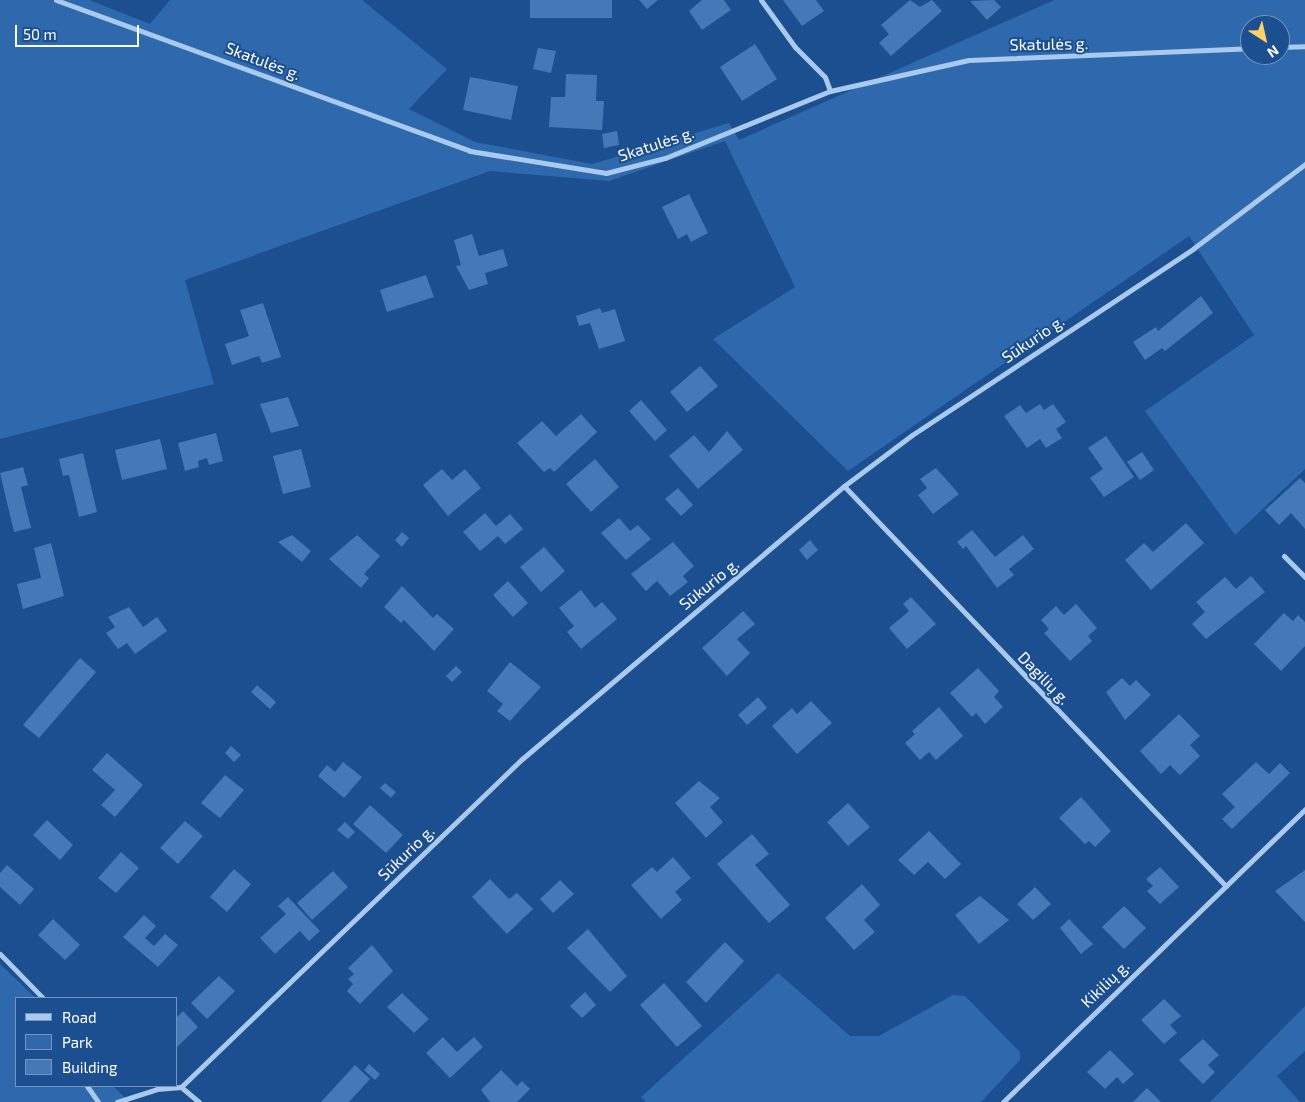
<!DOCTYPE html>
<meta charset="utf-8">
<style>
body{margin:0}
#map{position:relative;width:1305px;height:1102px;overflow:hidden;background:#1b4f8f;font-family:"Exo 2",sans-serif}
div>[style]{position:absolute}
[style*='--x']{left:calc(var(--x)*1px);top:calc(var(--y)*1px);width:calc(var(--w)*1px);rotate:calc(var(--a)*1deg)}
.green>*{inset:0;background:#2e69ad}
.building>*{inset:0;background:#4478b7}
.street>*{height:5px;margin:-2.5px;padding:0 2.5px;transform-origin:2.5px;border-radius:2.5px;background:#a9c9ee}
span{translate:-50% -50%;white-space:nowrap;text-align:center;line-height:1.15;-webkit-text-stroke:4px #1b4f8f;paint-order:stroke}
.street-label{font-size:16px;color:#fff}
.legend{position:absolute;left:15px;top:997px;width:162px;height:90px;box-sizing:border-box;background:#1b4f8f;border:1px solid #7695bc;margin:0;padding:6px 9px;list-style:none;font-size:15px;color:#fff}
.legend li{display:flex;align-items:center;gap:10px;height:25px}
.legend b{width:25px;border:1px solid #7695bc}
.north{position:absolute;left:1240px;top:15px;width:50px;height:50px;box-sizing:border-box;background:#1b4f8f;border:1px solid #7695bc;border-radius:50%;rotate:145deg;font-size:14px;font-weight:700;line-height:20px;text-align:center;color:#fff}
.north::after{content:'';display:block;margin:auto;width:18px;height:22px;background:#ffd166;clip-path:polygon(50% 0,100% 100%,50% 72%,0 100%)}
.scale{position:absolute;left:15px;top:25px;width:124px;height:22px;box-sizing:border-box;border:2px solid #fff;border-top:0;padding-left:6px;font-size:15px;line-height:18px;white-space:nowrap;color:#fff;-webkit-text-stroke:4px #1b4f8f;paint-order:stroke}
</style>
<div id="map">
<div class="green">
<i style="clip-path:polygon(evenodd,0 0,89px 0,150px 24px,170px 0,362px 0,447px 69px,409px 109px,475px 142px,592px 164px,729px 123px,739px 140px,1054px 0,1305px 0,1305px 469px,1235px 535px,1145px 411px,1254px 335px,1189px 236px,848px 471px,713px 339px,795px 287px,725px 141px,609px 181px,490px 171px,185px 280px,214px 384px,0 439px,0 0,1250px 25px,1280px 25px,1280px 55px,1250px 55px,1250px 25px)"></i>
<i style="clip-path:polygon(0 964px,36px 998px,16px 998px,16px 1086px,113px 1086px,130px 1102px,0 1102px)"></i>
<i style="clip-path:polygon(778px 973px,850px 1036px,879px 1036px,953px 995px,965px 996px,1020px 1052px,1020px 1060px,981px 1102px,646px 1102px,641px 1097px)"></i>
<i style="clip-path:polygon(1305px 1006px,1305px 1051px,1277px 1076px,1300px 1102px,1210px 1102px)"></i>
</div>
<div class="building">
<i style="clip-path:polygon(530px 0,612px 0,612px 18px,530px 18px)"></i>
<i style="clip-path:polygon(639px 0,658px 0,647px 9px)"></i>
<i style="clip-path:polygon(702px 0,724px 0,731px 10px,702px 30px,689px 11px)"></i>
<i style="clip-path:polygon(783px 0,816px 0,824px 11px,802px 26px)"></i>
<i style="clip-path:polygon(910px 0,920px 7px,932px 0,942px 11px,891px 56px,879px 43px,889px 34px,881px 25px)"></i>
<i style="clip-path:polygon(994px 0,1001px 7px,987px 20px,970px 1px)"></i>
<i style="clip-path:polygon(755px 44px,777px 79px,742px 101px,720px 67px)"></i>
<i style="clip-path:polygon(538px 48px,556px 51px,551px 73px,533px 69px)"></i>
<i style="clip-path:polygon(566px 74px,597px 75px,596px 101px,604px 101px,602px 130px,549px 127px,551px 97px,565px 97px)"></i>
<i style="clip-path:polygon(470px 77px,518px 86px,511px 120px,463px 110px)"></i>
<i style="clip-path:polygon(617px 131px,619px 145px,604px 148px,602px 134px)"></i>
<i style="clip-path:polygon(689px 194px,708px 233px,691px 242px,687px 234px,678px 239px,662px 207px)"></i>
<i style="clip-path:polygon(472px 234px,479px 256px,503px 249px,508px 266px,485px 273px,488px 284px,469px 290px,456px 266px,461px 265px,454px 240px)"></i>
<i style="clip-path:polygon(426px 275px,434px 297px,387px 312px,380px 290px)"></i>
<i style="clip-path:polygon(1201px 296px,1213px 313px,1165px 351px,1162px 348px,1145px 360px,1133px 342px,1156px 327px,1158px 331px)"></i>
<i style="clip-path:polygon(263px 303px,281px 357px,262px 363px,259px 356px,232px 365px,225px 344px,249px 336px,240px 310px)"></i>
<i style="clip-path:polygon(600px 308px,602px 313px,615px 309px,625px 341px,599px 349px,590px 323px,579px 326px,576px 316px)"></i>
<i style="clip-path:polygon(700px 366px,718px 386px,687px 412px,670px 392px)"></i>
<i style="clip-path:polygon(288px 397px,299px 426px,271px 433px,260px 404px)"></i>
<i style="clip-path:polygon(641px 400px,667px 430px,655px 441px,629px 411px)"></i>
<i style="clip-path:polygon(1040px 404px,1044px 410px,1053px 404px,1066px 422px,1056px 429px,1062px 438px,1046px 448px,1040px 439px,1027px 448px,1004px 416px,1020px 405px,1026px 413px)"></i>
<i style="clip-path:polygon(581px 414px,597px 432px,554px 472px,550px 468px,544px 472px,517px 443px,542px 421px,556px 436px)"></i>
<i style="clip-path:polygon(727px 431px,743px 450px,698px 489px,669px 456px,694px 435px,709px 452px)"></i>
<i style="clip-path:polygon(216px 433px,223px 461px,209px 465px,207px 458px,198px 461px,199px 467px,185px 471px,178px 443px)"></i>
<i style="clip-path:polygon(1106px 436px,1134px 477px,1104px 497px,1090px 478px,1103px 469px,1088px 448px)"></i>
<i style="clip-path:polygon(160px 439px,167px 469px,122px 480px,115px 450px)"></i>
<i style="clip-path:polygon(301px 449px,311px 487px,283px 494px,273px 456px)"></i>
<i style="clip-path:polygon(1142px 452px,1154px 470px,1140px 480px,1127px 462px)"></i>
<i style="clip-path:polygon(83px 453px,97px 512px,79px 517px,69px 475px,63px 476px,59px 459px)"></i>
<i style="clip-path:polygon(595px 459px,619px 487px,591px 512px,566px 484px)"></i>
<i style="clip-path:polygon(23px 467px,28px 485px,21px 487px,31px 528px,14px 532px,0 473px)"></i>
<i style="clip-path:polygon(936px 468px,959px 494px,933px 514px,918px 495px,927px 488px,920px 479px)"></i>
<i style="clip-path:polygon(442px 469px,452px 480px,465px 469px,481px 488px,448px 516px,423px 485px)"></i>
<i style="clip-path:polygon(1300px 478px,1305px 483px,1305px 529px,1291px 513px,1279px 525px,1265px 510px)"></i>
<i style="clip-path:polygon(678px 488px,693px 505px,681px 516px,665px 499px)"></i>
<i style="clip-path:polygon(485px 513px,496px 526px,510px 514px,523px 529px,505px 544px,498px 536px,480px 551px,463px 532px)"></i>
<i style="clip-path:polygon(619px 518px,630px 531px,638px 525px,651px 539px,626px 560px,601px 533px)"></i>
<i style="clip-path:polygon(1186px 523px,1204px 543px,1151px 590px,1125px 560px,1144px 543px,1153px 552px)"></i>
<i style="clip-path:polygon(972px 530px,995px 557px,1023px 535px,1034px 549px,1009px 569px,1014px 575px,997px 588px,966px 546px,963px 549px,957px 542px)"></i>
<i style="clip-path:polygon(402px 532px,409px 538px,402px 547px,395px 540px)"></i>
<i style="clip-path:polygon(292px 535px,311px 551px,302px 562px,278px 542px)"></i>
<i style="clip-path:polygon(357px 535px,380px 556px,364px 574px,369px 578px,361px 588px,329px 559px)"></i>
<i style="clip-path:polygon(810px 540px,818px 550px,807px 560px,799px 550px)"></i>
<i style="clip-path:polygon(673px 542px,694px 566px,683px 576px,688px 582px,670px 596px,657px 581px,646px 591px,631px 574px)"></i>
<i style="clip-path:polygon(51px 543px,64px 596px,23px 609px,17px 584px,41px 578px,34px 548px)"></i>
<i style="clip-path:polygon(544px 547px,565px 571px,541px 592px,520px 567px)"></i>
<i style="clip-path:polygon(1251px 576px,1265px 592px,1206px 639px,1192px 624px,1205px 612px,1196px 602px,1225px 577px,1236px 589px)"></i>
<i style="clip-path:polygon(508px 581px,528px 603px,513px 617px,493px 595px)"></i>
<i style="clip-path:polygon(402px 586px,433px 618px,437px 614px,454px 629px,434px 651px,404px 620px,401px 623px,384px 607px)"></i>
<i style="clip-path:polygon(581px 590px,595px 608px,602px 602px,617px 619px,581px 649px,567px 632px,574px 626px,559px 608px)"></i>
<i style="clip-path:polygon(911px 597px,936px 624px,907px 649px,889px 628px,909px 611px,903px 604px)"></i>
<i style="clip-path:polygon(1076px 604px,1097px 628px,1088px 636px,1092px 641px,1070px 661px,1044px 633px,1049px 629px,1041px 620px,1056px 606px,1064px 615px)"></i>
<i style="clip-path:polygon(129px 607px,143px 627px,157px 617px,167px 631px,135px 654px,127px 643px,118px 649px,106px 633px,115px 627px,108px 617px)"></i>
<i style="clip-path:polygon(743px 611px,755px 624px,737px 639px,750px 653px,727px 676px,702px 648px)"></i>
<i style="clip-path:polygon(1284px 613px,1293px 621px,1298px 615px,1305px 622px,1305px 646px,1281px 671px,1254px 644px)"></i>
<i style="clip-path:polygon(80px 658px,96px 672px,39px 738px,23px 725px)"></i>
<i style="clip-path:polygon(510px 662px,541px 687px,510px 721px,497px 711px,503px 704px,487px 691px)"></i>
<i style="clip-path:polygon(456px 666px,462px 672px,452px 682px,446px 676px)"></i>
<i style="clip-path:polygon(978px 668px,999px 691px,994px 697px,1003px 707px,985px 724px,976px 713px,972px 717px,950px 693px)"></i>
<i style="clip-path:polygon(1122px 678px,1130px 686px,1136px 680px,1151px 695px,1125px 720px,1106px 692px)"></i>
<i style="clip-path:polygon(257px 685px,276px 702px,270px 709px,251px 692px)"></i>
<i style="clip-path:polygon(758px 697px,767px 708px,747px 725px,738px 715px)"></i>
<i style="clip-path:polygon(811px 701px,832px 723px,797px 754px,772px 726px,792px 708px,797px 714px)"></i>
<i style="clip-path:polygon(939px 707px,963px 736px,936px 760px,929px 752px,920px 760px,905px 743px,915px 734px,912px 731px)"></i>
<i style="clip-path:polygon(1179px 714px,1200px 736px,1190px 745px,1200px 756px,1180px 775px,1170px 765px,1161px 774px,1140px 751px)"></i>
<i style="clip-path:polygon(231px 746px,241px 755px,234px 762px,225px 753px)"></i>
<i style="clip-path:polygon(107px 753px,143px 785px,115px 817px,101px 805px,115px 790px,92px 770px)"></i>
<i style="clip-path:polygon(343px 762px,362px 777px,344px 798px,318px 776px,327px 765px,335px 772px)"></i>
<i style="clip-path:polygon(1256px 762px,1269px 774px,1280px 763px,1290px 773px,1232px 829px,1222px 819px,1235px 807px,1222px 794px)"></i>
<i style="clip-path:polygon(225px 775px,244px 790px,220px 818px,201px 803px)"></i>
<i style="clip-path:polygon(699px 781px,720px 798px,710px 807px,723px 822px,706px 838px,675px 803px)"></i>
<i style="clip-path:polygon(385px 783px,396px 792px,391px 798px,380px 788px)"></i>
<i style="clip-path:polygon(1081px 797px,1111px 831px,1095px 847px,1089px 841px,1085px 844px,1059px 818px)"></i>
<i style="clip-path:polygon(848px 803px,870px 827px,848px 846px,827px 822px)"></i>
<i style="clip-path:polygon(370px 805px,403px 835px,386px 853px,353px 824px)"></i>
<i style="clip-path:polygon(47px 820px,73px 845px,60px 860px,33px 835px)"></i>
<i style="clip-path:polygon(185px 821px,203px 836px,178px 864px,160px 848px)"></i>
<i style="clip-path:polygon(345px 822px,355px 832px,348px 839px,337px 830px)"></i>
<i style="clip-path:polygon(929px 831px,961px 864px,945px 879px,928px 862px,914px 875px,898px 860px)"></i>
<i style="clip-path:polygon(752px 834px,769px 854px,755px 865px,790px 905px,769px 923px,717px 864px)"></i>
<i style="clip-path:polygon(121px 852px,139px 868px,116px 893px,98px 878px)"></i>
<i style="clip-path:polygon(673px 857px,691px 878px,675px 892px,682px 900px,661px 919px,631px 885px,652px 867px,657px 872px)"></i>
<i style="clip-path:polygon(7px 865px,34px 889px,20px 905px,0 887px,0 873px)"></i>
<i style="clip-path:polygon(1160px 867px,1179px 887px,1160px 904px,1147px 891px,1153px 886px,1146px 879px)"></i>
<i style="clip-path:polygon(234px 869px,251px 884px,227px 912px,210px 897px)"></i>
<i style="clip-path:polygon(1305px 870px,1305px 922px,1275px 891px)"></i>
<i style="clip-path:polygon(333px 871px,348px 887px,312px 920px,297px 903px)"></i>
<i style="clip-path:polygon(490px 879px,509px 899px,517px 893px,533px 909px,507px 934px,472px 897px)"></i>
<i style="clip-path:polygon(560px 880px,574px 894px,553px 913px,540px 899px)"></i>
<i style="clip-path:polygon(862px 884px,880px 905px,864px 920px,875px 932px,854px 950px,825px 918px)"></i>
<i style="clip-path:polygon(1035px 887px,1051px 904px,1033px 920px,1017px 904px)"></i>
<i style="clip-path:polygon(980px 896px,1009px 920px,979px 944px,955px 915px)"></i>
<i style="clip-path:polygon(288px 897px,320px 931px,309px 941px,300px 931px,275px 954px,260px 938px,286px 914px,278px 906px)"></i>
<i style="clip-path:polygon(1124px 906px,1146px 928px,1124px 949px,1102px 927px)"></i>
<i style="clip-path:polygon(144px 915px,156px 926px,145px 938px,154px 946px,165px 934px,178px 945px,158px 967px,123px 937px)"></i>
<i style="clip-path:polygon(53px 919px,80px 945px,65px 960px,38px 935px)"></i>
<i style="clip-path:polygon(1069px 919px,1093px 944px,1081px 954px,1060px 928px)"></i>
<i style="clip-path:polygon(588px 929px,627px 976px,610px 992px,567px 948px)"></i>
<i style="clip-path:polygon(725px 942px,744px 961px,706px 1003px,686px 982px)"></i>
<i style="clip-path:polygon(372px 945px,393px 971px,360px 1004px,347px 991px,353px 984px,348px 979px,354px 974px,348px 968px)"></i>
<i style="clip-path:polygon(219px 976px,235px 991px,207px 1019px,191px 1003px)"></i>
<i style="clip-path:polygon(664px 983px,702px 1026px,677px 1047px,640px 1005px)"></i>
<i style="clip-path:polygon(585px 992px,596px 1005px,582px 1018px,570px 1006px)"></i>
<i style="clip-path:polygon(402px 993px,429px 1019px,414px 1033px,387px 1007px)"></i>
<i style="clip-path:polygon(1164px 999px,1181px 1016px,1170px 1025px,1177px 1033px,1164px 1044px,1141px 1020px)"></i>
<i style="clip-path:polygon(183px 1011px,198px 1027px,176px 1048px,176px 1018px)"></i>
<i style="clip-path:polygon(443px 1037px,457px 1052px,474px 1037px,483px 1047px,450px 1078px,426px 1053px)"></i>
<i style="clip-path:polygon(1203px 1039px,1219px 1055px,1208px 1065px,1215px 1072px,1203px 1084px,1179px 1060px)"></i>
<i style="clip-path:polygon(1110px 1050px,1134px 1074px,1123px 1084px,1117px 1077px,1105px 1089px,1087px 1072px)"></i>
<i style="clip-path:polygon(369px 1064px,380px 1074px,375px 1080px,364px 1070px)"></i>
<i style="clip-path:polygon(355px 1065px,370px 1079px,349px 1102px,321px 1102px)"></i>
<i style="clip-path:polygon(501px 1070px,517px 1086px,522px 1081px,530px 1089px,517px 1102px,490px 1102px,481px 1090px)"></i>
<i style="clip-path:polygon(1147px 1088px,1161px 1102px,1133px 1102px)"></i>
</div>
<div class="street">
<i style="--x:56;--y:0;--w:441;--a:20"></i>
<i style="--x:470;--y:151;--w:138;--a:9.2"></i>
<i style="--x:606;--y:173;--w:61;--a:-14.3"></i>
<i style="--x:665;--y:158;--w:178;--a:-22.1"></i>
<i style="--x:830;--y:91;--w:142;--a:-12.6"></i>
<i style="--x:969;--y:60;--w:281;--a:-2.4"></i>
<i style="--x:761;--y:0;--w:58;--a:54.1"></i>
<i style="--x:795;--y:47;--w:42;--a:45"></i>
<i style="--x:825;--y:77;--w:15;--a:70"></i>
<i style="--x:1280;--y:47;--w:25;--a:-2"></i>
<i style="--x:844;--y:486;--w:553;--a:46.32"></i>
<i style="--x:1284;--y:556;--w:30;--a:45"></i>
<i style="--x:0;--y:954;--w:62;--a:45.7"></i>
<i style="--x:87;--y:1086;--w:19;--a:55"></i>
<i style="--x:181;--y:1087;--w:473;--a:-43.9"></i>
<i style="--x:522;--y:759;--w:422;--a:-40.3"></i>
<i style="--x:844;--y:486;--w:85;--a:-36.9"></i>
<i style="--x:912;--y:435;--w:338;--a:-33.5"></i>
<i style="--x:1194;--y:248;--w:139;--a:-37.1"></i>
<i style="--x:181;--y:1087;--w:23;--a:40"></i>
<i style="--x:117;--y:1102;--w:42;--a:-18"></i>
<i style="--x:157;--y:1089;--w:24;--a:-5"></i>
<i style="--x:1003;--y:1102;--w:421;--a:-44.1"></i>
</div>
<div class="street-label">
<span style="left:1049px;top:44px;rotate:-1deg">Skatulės g.</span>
<span style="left:263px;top:61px;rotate:21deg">Skatulės g.</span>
<span style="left:656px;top:144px;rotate:-18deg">Skatulės g.</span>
<span style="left:1033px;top:339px;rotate:-34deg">Sūkurio g.</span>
<span style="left:709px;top:584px;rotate:-39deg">Sūkurio g.</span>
<span style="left:1044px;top:678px;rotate:46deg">Dagilių g.</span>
<span style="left:406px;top:853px;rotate:-44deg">Sūkurio g.</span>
<span style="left:1105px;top:984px;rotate:-44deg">Kikilių g.</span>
</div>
<ul class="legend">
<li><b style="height:6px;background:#a9c9ee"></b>Road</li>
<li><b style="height:14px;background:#2e69ad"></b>Park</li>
<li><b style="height:14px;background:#4478b7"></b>Building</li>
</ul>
<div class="north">N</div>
<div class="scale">50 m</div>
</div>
